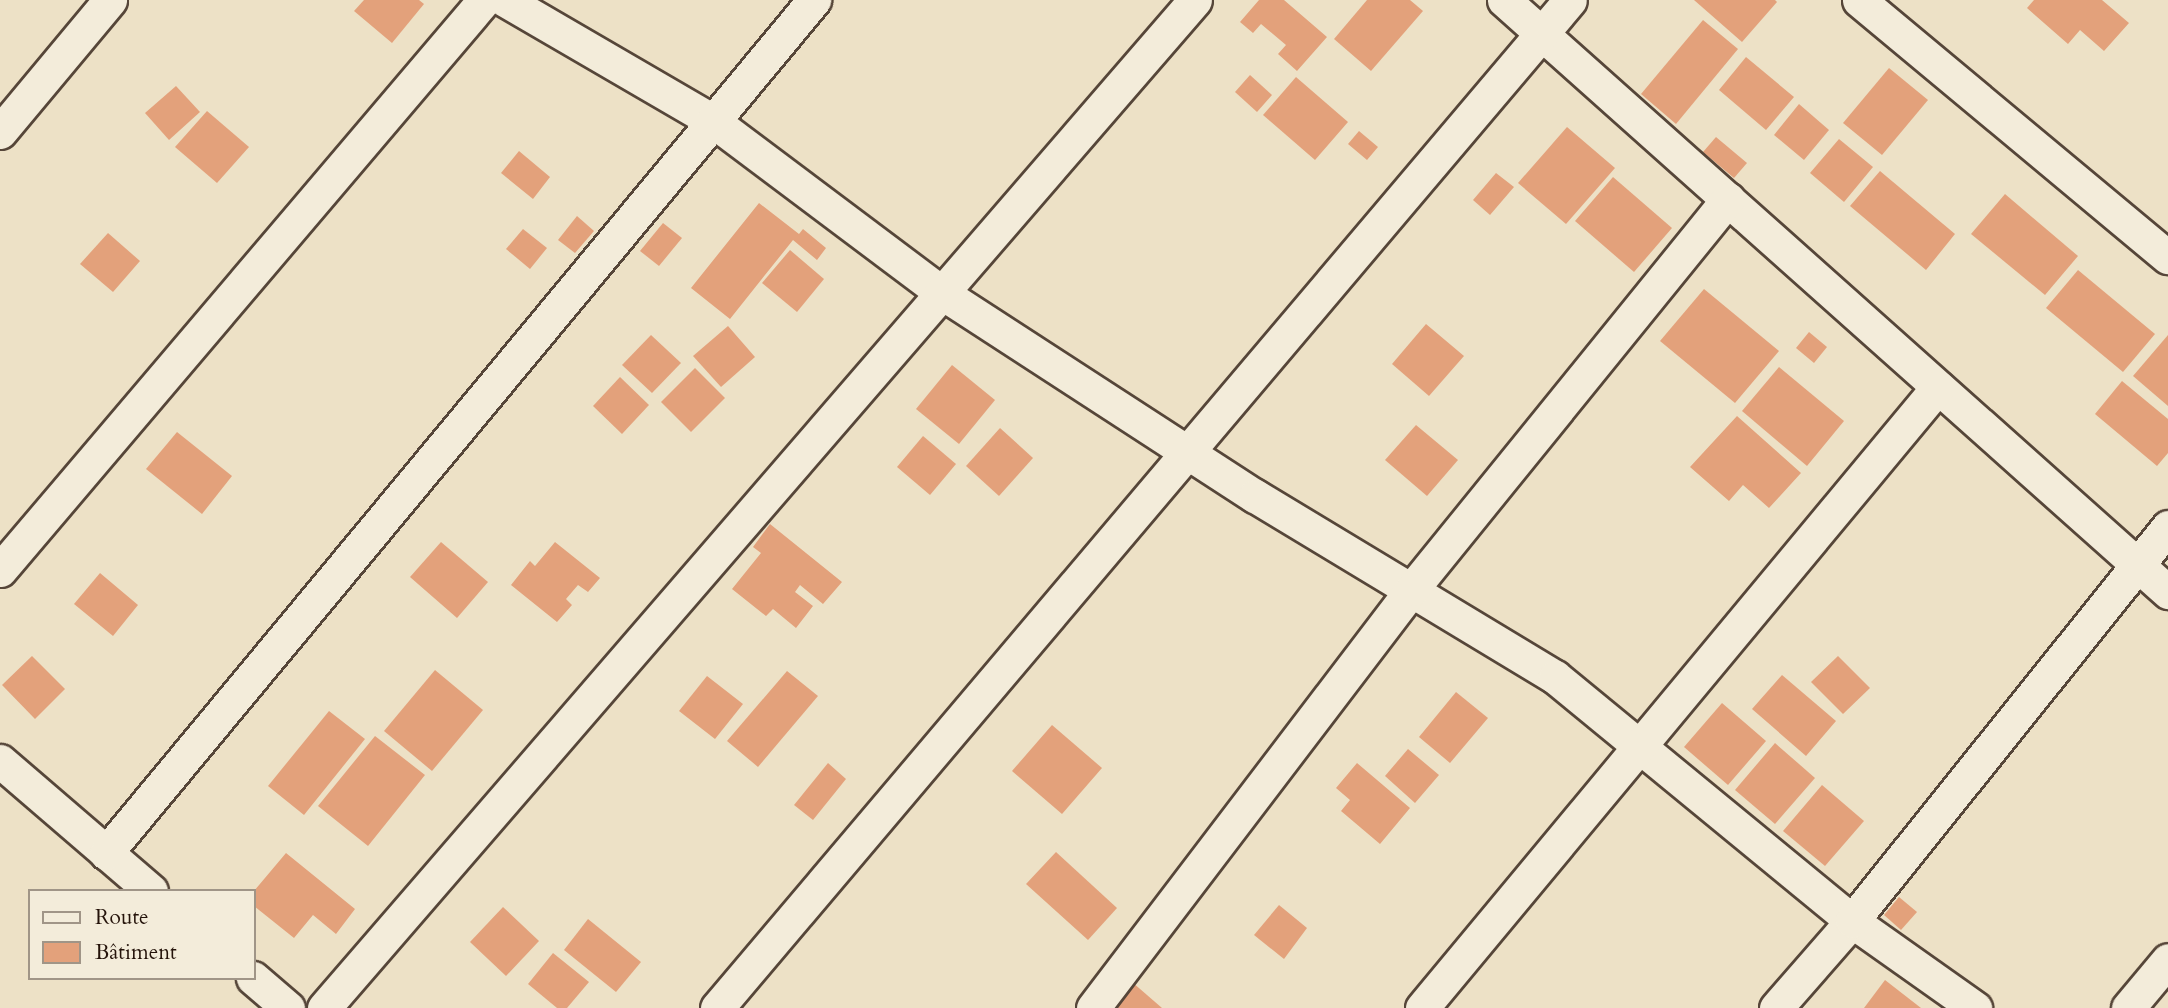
<!DOCTYPE html>
<meta charset="utf-8">
<style>
body{margin:0}
#map{position:relative;width:2168px;height:1008px;overflow:hidden;background:#ede1c6;font-family:Cardo,serif}
div>[style]{position:absolute}
[style*='--x']{left:calc(var(--x)*1px);top:calc(var(--y)*1px);width:calc(var(--w)*1px);rotate:calc(var(--a)*1deg)}
.building>*{inset:0;background:#e3a17b}
.roads{filter:drop-shadow(2px 0 #564639) drop-shadow(-2px 0 #564639) drop-shadow(0 2px #564639) drop-shadow(0 -2px #564639)}
.street>*{height:33px;margin:-16.5px;padding:0 16.5px;transform-origin:16.5px;border-radius:16.5px;background:#f3ecda}
span{translate:-50% -50%;white-space:nowrap;text-align:center;line-height:1.15;-webkit-text-stroke:7px #f3ecda;paint-order:stroke}
.legend{position:absolute;left:28px;top:889px;width:228px;height:91px;box-sizing:border-box;background:#f3ecda;border:2px solid #a09587;margin:0;padding:9px 12px;list-style:none;font-size:21px;color:#24130a}
.legend li{display:flex;align-items:center;gap:14px;height:35px}
.legend b{width:35px;border:2px solid #a09587}
</style>
<div id="map">
<div class="building">
<i style="clip-path:polygon(364px 0,419px 0,424px 4px,392px 43px,354px 11px)"></i>
<i style="clip-path:polygon(1259px 0,1284px 0,1327px 37px,1297px 71px,1278px 54px,1286px 45px,1261px 24px,1253px 33px,1240px 22px)"></i>
<i style="clip-path:polygon(1367px 0,1410px 0,1423px 11px,1371px 71px,1334px 39px)"></i>
<i style="clip-path:polygon(1694px 0,1775px 0,1777px 2px,1742px 42px)"></i>
<i style="clip-path:polygon(2034px 0,2102px 0,2129px 23px,2104px 51px,2080px 30px,2068px 44px,2027px 8px)"></i>
<i style="clip-path:polygon(1703px 20px,1738px 49px,1676px 124px,1641px 94px)"></i>
<i style="clip-path:polygon(1746px 57px,1794px 97px,1766px 130px,1719px 90px)"></i>
<i style="clip-path:polygon(1889px 68px,1928px 100px,1882px 155px,1843px 123px)"></i>
<i style="clip-path:polygon(1250px 75px,1272px 95px,1257px 112px,1235px 92px)"></i>
<i style="clip-path:polygon(1296px 77px,1348px 122px,1315px 160px,1263px 115px)"></i>
<i style="clip-path:polygon(176px 86px,200px 112px,169px 140px,145px 113px)"></i>
<i style="clip-path:polygon(1799px 104px,1829px 130px,1804px 160px,1774px 135px)"></i>
<i style="clip-path:polygon(207px 111px,249px 147px,217px 183px,175px 147px)"></i>
<i style="clip-path:polygon(1567px 127px,1615px 168px,1566px 224px,1518px 183px)"></i>
<i style="clip-path:polygon(1359px 131px,1378px 147px,1367px 160px,1348px 144px)"></i>
<i style="clip-path:polygon(1716px 137px,1747px 163px,1734px 178px,1703px 152px)"></i>
<i style="clip-path:polygon(1839px 139px,1873px 167px,1844px 202px,1810px 173px)"></i>
<i style="clip-path:polygon(519px 151px,550px 177px,533px 199px,501px 173px)"></i>
<i style="clip-path:polygon(1880px 171px,1955px 234px,1926px 270px,1850px 206px)"></i>
<i style="clip-path:polygon(1496px 173px,1514px 187px,1490px 215px,1473px 200px)"></i>
<i style="clip-path:polygon(1613px 177px,1672px 228px,1634px 272px,1575px 221px)"></i>
<i style="clip-path:polygon(2005px 194px,2078px 256px,2045px 295px,1971px 234px)"></i>
<i style="clip-path:polygon(759px 203px,799px 234px,803px 229px,826px 248px,817px 260px,793px 240px,730px 319px,691px 288px)"></i>
<i style="clip-path:polygon(577px 216px,594px 231px,575px 253px,558px 240px)"></i>
<i style="clip-path:polygon(663px 223px,682px 238px,659px 266px,640px 251px)"></i>
<i style="clip-path:polygon(523px 229px,547px 248px,530px 269px,506px 249px)"></i>
<i style="clip-path:polygon(108px 233px,140px 261px,113px 292px,80px 264px)"></i>
<i style="clip-path:polygon(790px 250px,824px 279px,797px 312px,762px 283px)"></i>
<i style="clip-path:polygon(2078px 270px,2155px 334px,2123px 372px,2046px 308px)"></i>
<i style="clip-path:polygon(1704px 289px,1779px 351px,1735px 403px,1660px 341px)"></i>
<i style="clip-path:polygon(1426px 324px,1464px 356px,1429px 396px,1392px 364px)"></i>
<i style="clip-path:polygon(728px 326px,755px 357px,721px 387px,693px 356px)"></i>
<i style="clip-path:polygon(1809px 332px,1827px 347px,1814px 363px,1796px 348px)"></i>
<i style="clip-path:polygon(651px 335px,681px 363px,652px 393px,622px 365px)"></i>
<i style="clip-path:polygon(2168px 335px,2168px 406px,2133px 376px)"></i>
<i style="clip-path:polygon(952px 365px,995px 400px,959px 444px,916px 409px)"></i>
<i style="clip-path:polygon(1779px 367px,1844px 421px,1807px 466px,1742px 411px)"></i>
<i style="clip-path:polygon(695px 368px,725px 398px,691px 432px,661px 402px)"></i>
<i style="clip-path:polygon(620px 377px,649px 405px,622px 434px,593px 406px)"></i>
<i style="clip-path:polygon(2122px 381px,2168px 419px,2168px 453px,2157px 466px,2095px 414px)"></i>
<i style="clip-path:polygon(1737px 416px,1801px 473px,1769px 508px,1743px 485px,1729px 501px,1690px 467px)"></i>
<i style="clip-path:polygon(1416px 425px,1458px 460px,1427px 496px,1385px 460px)"></i>
<i style="clip-path:polygon(1000px 428px,1033px 458px,999px 496px,966px 466px)"></i>
<i style="clip-path:polygon(177px 432px,232px 476px,202px 514px,146px 469px)"></i>
<i style="clip-path:polygon(923px 436px,956px 464px,930px 495px,897px 467px)"></i>
<i style="clip-path:polygon(770px 524px,842px 582px,823px 604px,800px 585px,795px 592px,813px 606px,796px 628px,773px 609px,766px 616px,732px 589px,761px 553px,753px 547px)"></i>
<i style="clip-path:polygon(441px 542px,488px 582px,457px 618px,410px 577px)"></i>
<i style="clip-path:polygon(555px 542px,600px 578px,588px 592px,578px 585px,566px 599px,572px 605px,557px 622px,511px 585px,530px 561px,535px 566px)"></i>
<i style="clip-path:polygon(100px 573px,138px 605px,113px 636px,74px 604px)"></i>
<i style="clip-path:polygon(32px 656px,65px 689px,35px 719px,2px 685px)"></i>
<i style="clip-path:polygon(1838px 656px,1870px 688px,1843px 714px,1811px 682px)"></i>
<i style="clip-path:polygon(435px 670px,483px 710px,432px 771px,384px 731px)"></i>
<i style="clip-path:polygon(787px 671px,818px 696px,758px 767px,727px 741px)"></i>
<i style="clip-path:polygon(1782px 675px,1836px 721px,1806px 756px,1752px 709px)"></i>
<i style="clip-path:polygon(707px 676px,743px 704px,715px 739px,679px 711px)"></i>
<i style="clip-path:polygon(1456px 692px,1488px 718px,1450px 763px,1419px 737px)"></i>
<i style="clip-path:polygon(1722px 703px,1766px 741px,1728px 785px,1684px 747px)"></i>
<i style="clip-path:polygon(329px 711px,365px 739px,304px 815px,268px 786px)"></i>
<i style="clip-path:polygon(1052px 725px,1102px 768px,1062px 814px,1012px 771px)"></i>
<i style="clip-path:polygon(375px 736px,425px 775px,368px 846px,318px 806px)"></i>
<i style="clip-path:polygon(1775px 743px,1815px 778px,1775px 824px,1735px 790px)"></i>
<i style="clip-path:polygon(1408px 749px,1439px 775px,1415px 803px,1385px 776px)"></i>
<i style="clip-path:polygon(828px 763px,846px 779px,813px 820px,794px 805px)"></i>
<i style="clip-path:polygon(1357px 763px,1410px 808px,1380px 844px,1341px 811px,1350px 800px,1336px 788px)"></i>
<i style="clip-path:polygon(1822px 785px,1864px 821px,1825px 866px,1783px 831px)"></i>
<i style="clip-path:polygon(1056px 852px,1117px 908px,1088px 940px,1026px 884px)"></i>
<i style="clip-path:polygon(286px 853px,355px 909px,336px 934px,313px 915px,294px 938px,254px 906px,254px 891px)"></i>
<i style="clip-path:polygon(1899px 897px,1917px 912px,1901px 930px,1884px 915px)"></i>
<i style="clip-path:polygon(1279px 905px,1307px 928px,1284px 959px,1254px 935px)"></i>
<i style="clip-path:polygon(503px 907px,539px 941px,506px 976px,470px 942px)"></i>
<i style="clip-path:polygon(588px 919px,641px 962px,616px 992px,564px 950px)"></i>
<i style="clip-path:polygon(553px 953px,589px 982px,567px 1008px,557px 1008px,528px 984px)"></i>
<i style="clip-path:polygon(1885px 980px,1921px 1008px,1864px 1008px)"></i>
<i style="clip-path:polygon(1132px 982px,1162px 1008px,1117px 1008px,1113px 1005px)"></i>
</div>
<div class="roads">
<div class="street">
<i style="--x:505;--y:0;--w:241;--a:30.2"></i>
<i style="--x:713;--y:121;--w:286;--a:36.9"></i>
<i style="--x:942;--y:293;--w:373;--a:33"></i>
<i style="--x:1255;--y:496;--w:350;--a:31.1"></i>
<i style="--x:1555;--y:677;--w:384;--a:39.4"></i>
<i style="--x:1852;--y:921;--w:151;--a:35.3"></i>
<i style="--x:1504;--y:0;--w:890;--a:41.72"></i>
<i style="--x:1859;--y:0;--w:402;--a:39.8"></i>
<i style="--x:0;--y:132;--w:172;--a:-50.2"></i>
<i style="--x:0;--y:570;--w:748;--a:-49.66"></i>
<i style="--x:0;--y:761;--w:199;--a:40.7"></i>
<i style="--x:106;--y:853;--w:1109;--a:-50.31"></i>
<i style="--x:253;--y:978;--w:46;--a:40.6"></i>
<i style="--x:324;--y:1008;--w:1332;--a:-49.17"></i>
<i style="--x:717;--y:1008;--w:1320;--a:-49.76"></i>
<i style="--x:1093;--y:1008;--w:527;--a:-52.72"></i>
<i style="--x:1412;--y:589;--w:502;--a:-50.98"></i>
<i style="--x:1422;--y:1008;--w:807;--a:-50.28"></i>
<i style="--x:1776;--y:1008;--w:116;--a:-48.9"></i>
<i style="--x:1852;--y:921;--w:505;--a:-51.27"></i>
<i style="--x:2128;--y:1008;--w:62;--a:-50.2"></i>
</div>
</div>
<ul class="legend">
<li><b style="height:9px;background:#f3ecda"></b>Route</li>
<li><b style="height:19px;background:#e3a17b"></b>Bâtiment</li>
</ul>
</div>
